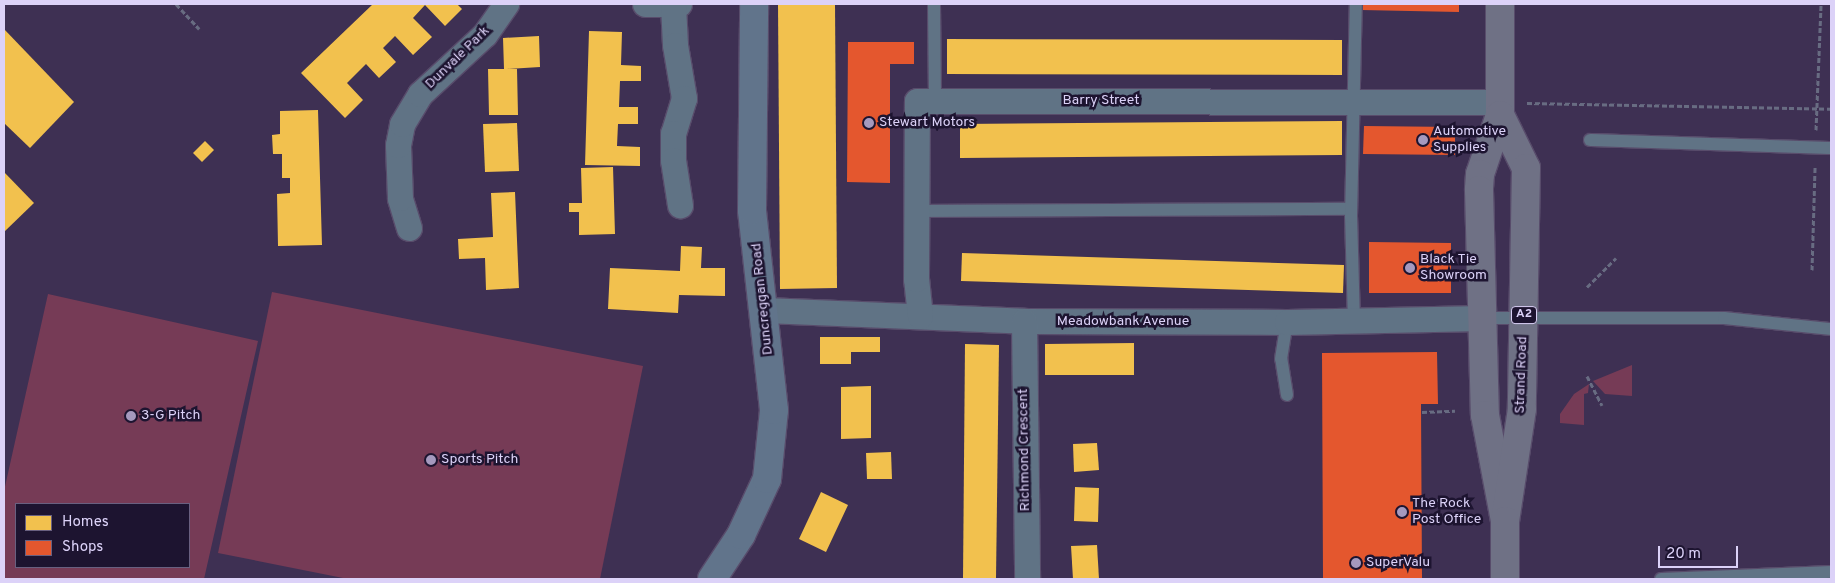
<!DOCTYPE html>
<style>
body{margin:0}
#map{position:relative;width:1835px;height:583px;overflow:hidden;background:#3e3053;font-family:Overpass,sans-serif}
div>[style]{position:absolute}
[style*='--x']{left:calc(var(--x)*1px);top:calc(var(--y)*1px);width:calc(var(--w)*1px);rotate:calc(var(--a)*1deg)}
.green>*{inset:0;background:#763b56}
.homes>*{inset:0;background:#f2c14e}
.shops>*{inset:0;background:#e4572e}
.path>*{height:3px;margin-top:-1.5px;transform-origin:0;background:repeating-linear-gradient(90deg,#686c82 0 5px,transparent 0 7.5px)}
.roads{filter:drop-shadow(1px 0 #584c6b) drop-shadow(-1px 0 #584c6b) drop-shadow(0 1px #584c6b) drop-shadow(0 -1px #584c6b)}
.lane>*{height:12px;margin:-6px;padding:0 6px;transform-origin:6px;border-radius:6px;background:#607385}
.street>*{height:25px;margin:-12.5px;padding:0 12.5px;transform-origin:12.5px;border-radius:12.5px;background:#607385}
.secondary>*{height:28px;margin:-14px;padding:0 14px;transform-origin:14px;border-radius:14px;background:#61748b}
.highway>*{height:28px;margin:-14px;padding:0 14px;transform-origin:14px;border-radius:14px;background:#6f7185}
.dots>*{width:14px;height:14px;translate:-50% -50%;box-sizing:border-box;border:2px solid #1d1430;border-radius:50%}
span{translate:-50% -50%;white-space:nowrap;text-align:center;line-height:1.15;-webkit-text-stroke:5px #1d1430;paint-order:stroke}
.shield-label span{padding:1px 4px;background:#1d1430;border:1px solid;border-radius:4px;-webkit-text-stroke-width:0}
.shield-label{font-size:12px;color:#dcd2f8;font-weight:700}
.street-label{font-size:14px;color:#dcd2f8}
.poi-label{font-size:14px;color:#dcd2f8}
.left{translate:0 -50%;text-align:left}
.frame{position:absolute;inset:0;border:5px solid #dcd2f8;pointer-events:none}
.legend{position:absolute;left:15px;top:503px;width:175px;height:65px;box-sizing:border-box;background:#1d1430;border:1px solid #696080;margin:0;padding:6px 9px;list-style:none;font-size:15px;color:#dcd2f8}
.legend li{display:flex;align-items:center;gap:10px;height:25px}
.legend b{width:25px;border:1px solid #696080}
.scale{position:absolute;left:1658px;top:546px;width:80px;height:22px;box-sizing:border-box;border:2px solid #dcd2f8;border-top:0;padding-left:6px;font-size:15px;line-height:18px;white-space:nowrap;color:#dcd2f8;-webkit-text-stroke:4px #1d1430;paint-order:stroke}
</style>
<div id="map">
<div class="green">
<i style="clip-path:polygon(272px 292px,643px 366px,600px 579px,348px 579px,218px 553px)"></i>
<i style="clip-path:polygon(evenodd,48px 294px,258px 341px,204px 579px,4px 579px,4px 491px,48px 294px,16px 504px,189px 504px,189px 567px,16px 567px,16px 504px)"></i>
<i style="clip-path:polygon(1632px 365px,1632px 396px,1605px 394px,1593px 381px)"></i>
<i style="clip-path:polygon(1589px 384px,1588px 393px,1584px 394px,1584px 425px,1560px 423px,1560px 414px,1574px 394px)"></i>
</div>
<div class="homes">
<i style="clip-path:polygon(373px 4px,457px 4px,462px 9px,445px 26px,425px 5px,413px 18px,432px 37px,413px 55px,395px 36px,383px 48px,396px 62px,379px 78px,366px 64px,347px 83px,363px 100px,345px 118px,301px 73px)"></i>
<i style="clip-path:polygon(778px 4px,835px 4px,837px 288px,780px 289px)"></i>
<i style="clip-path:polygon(4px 29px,74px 102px,30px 148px,4px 123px)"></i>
<i style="clip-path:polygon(589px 31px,622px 32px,621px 65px,641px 66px,641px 81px,620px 81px,619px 107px,638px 107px,638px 124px,618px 124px,617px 146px,640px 147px,640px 166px,585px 165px)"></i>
<i style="clip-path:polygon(539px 36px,540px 67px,507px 69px,517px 69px,518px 115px,489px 115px,488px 69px,504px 69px,503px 38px)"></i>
<i style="clip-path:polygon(947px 39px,1342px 40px,1342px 75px,947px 74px)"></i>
<i style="clip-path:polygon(318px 110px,322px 245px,278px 246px,277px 194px,290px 193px,290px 178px,282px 178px,282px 154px,273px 154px,272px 135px,280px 134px,280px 111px)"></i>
<i style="clip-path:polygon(1342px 121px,1342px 155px,960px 158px,960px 124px)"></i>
<i style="clip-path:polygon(517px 123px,519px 171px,485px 172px,483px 124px)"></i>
<i style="clip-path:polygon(205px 141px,214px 150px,202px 162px,193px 153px)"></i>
<i style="clip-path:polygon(613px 167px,615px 234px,579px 235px,579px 212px,569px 212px,569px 203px,582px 203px,581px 168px)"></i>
<i style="clip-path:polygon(4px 172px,34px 203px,4px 232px)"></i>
<i style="clip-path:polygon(515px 192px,519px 288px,486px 290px,485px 258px,459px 259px,458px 239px,493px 237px,491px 193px)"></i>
<i style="clip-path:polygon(681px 246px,702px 247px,701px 268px,725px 268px,725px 296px,679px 295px,678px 313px,608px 309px,610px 268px,680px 271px)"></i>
<i style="clip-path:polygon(962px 253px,1344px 265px,1343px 293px,961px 281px)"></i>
<i style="clip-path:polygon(820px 337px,880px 337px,880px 352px,851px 352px,851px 364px,820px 364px)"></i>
<i style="clip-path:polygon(1134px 343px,1134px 375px,1045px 375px,1045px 344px)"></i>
<i style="clip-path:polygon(965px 344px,999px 345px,996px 579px,963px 579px)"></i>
<i style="clip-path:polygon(871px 386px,871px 438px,841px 439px,841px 387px)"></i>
<i style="clip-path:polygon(1097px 443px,1099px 470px,1074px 472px,1073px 444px)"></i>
<i style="clip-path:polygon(891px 452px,892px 479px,867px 479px,866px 453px)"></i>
<i style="clip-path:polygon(1075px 487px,1099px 488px,1098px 522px,1074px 521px)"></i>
<i style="clip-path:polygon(821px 492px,848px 505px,826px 552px,799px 539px)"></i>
<i style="clip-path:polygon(1097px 545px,1099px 579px,1073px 579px,1071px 546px)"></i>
</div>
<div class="shops">
<i style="clip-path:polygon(1361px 4px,1459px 4px,1459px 12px,1361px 10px)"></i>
<i style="clip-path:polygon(848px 42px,914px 42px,914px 64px,890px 64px,890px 183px,847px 182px)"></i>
<i style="clip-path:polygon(1364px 126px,1455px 127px,1455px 155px,1363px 154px)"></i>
<i style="clip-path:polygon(1369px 242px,1451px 243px,1451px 293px,1369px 293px)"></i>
<i style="clip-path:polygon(1437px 352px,1438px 404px,1421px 404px,1422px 579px,1323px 579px,1322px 353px)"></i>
</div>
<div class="path">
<i style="--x:176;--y:4;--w:34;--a:47"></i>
<i style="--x:1527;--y:103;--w:304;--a:1.1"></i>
<i style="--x:1816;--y:130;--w:126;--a:-87.7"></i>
<i style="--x:1812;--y:270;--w:104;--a:-88.3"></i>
<i style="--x:1587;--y:287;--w:41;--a:-45"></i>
<i style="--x:1587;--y:376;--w:33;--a:63"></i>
<i style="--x:1422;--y:412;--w:33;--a:-2"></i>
<i style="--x:1422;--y:500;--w:32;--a:0"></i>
</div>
<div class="roads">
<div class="lane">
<i style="--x:934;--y:4;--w:97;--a:89.4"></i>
<i style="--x:1590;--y:140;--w:241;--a:1.9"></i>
<i style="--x:918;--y:211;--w:433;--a:-0.3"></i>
<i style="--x:1482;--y:318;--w:242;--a:0"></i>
<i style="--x:1724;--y:318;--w:108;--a:5.9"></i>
<i style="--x:1354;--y:322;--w:105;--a:-91.6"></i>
<i style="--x:1351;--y:217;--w:213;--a:-88.7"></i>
<i style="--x:1287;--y:395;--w:36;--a:-99"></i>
<i style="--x:1281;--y:359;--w:37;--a:-81"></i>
<i style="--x:1661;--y:579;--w:170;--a:-2.4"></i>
</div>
<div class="street">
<i style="--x:645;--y:4;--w:34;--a:0"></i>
<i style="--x:673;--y:5;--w:40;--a:87.1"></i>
<i style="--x:675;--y:45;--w:54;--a:80.4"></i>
<i style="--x:684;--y:98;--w:37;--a:107"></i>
<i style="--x:673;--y:133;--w:27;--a:90"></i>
<i style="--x:673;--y:160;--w:46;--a:81.2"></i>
<i style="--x:409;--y:228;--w:31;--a:-107"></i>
<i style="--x:400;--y:198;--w:53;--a:-92.2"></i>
<i style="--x:398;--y:145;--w:21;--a:-79"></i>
<i style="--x:402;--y:124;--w:35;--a:-59"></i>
<i style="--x:420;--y:94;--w:88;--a:-42.7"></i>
<i style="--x:485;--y:34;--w:37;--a:-55"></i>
<i style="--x:765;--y:310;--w:259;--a:2.4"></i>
<i style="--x:1024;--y:321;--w:263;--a:0.2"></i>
<i style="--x:1287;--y:322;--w:195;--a:-1.2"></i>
<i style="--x:920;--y:316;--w:37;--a:-96"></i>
<i style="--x:916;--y:279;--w:178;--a:-89.7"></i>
<i style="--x:917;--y:101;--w:583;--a:0.1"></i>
<i style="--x:1024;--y:321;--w:258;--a:89.3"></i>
</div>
<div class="secondary">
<i style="--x:712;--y:579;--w:53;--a:-56.6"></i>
<i style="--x:741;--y:535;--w:62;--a:-65.1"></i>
<i style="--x:767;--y:479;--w:69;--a:-84.2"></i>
<i style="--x:774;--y:410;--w:201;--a:-96.3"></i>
<i style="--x:752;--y:210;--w:206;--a:-89.4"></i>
</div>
<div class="highway">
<i style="--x:1500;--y:4;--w:111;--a:90"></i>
<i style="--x:1500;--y:115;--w:62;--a:108.7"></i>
<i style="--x:1480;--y:174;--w:16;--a:94"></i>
<i style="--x:1479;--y:190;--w:225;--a:88.5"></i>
<i style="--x:1485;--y:415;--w:108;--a:79.3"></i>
<i style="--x:1500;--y:115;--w:59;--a:63.9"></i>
<i style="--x:1526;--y:168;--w:241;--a:91"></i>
<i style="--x:1522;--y:409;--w:113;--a:98.6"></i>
<i style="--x:1505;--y:521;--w:58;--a:90"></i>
</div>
</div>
<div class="dots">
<i style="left:869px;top:123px;background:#a599be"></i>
<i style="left:1423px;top:140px;background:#a599be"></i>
<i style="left:1410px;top:268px;background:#a599be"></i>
<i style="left:131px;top:416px;background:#a599be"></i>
<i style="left:431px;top:460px;background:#a599be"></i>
<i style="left:1402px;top:512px;background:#a599be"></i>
<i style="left:1356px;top:563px;background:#a599be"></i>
</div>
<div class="shield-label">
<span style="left:1524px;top:315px">A2</span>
</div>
<div class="street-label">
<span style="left:458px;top:58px;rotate:-44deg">Dunvale Park</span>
<span style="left:1101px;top:101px">Barry Street</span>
<span style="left:763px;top:299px;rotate:-96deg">Duncreggan Road</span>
<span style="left:1123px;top:322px">Meadowbank Avenue</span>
<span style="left:1522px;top:375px;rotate:-88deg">Strand Road</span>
<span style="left:1025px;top:450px;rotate:-91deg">Richmond Crescent</span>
</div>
<div class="poi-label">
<span class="left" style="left:879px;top:123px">Stewart Motors</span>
<span class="left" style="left:1433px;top:140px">Automotive<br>Supplies</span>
<span class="left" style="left:1420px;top:268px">Black Tie<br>Showroom</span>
<span class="left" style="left:141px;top:416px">3-G Pitch</span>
<span class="left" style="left:441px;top:460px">Sports Pitch</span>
<span class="left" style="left:1412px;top:512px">The Rock<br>Post Office</span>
<span class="left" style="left:1366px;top:563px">SuperValu</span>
</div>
<div class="frame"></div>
<ul class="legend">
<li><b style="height:14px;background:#f2c14e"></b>Homes</li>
<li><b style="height:14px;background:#e4572e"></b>Shops</li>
</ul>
<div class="scale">20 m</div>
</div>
